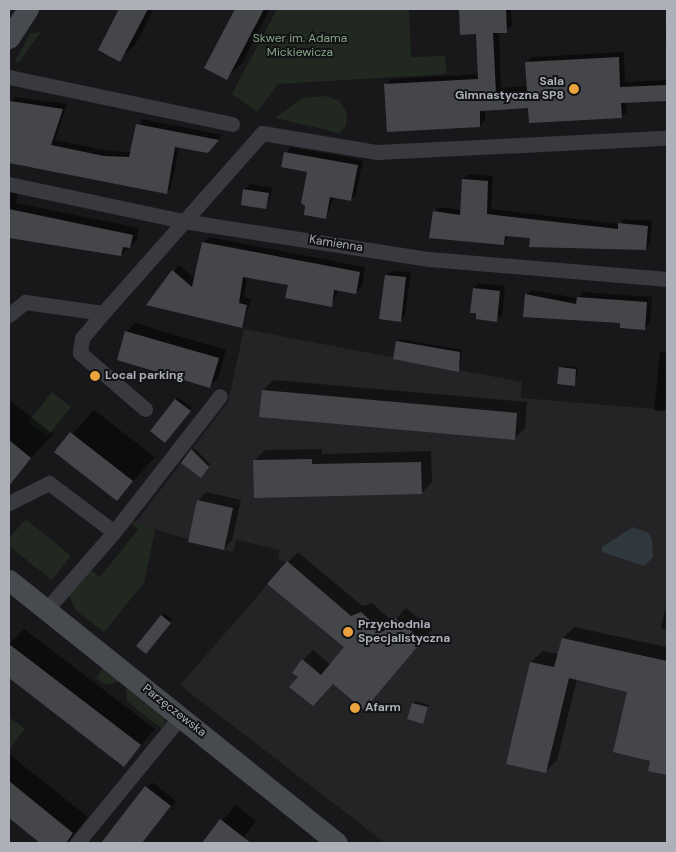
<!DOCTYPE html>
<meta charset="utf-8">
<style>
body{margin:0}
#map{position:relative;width:676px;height:852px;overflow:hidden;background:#18181a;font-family:"DM Sans",sans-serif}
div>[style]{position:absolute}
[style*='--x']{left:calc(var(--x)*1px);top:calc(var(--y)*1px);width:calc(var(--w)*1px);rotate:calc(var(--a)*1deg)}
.built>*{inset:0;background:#242427}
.green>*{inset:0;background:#202820}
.water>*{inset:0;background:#2e383d}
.shadow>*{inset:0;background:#0007}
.building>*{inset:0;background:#45464a}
.street>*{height:15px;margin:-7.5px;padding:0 7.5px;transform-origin:7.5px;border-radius:7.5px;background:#393a3f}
.secondary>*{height:21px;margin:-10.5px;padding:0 10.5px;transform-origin:10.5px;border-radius:10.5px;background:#474a4f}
.dots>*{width:14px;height:14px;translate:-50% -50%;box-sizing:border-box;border:2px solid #131315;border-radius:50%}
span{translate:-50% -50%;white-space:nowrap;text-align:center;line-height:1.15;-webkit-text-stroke:4px #131315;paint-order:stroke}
.park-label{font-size:12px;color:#83a383}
.poi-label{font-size:12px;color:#abb0b9;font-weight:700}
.right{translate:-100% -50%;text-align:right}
.left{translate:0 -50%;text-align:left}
.street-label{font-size:12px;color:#abb0b9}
.frame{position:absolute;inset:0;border:10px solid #abb0b9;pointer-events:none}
</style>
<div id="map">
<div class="built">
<i style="clip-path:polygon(244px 329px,522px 382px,521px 398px,667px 410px,667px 843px,385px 843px,180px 685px,287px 562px,278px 559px,280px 550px,236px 540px,233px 552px,224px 550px,135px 523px,228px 402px)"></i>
</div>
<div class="green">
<i style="clip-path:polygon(277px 9px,409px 9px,411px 57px,445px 56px,447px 74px,278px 84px,257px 112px,232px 94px)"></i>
<i style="clip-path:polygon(41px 32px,18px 63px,15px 61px,31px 33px)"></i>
<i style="clip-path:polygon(325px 96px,340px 101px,347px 113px,346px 126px,339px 133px,275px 118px,302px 98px)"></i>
<i style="clip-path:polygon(52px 392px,71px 407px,47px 437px,28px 422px)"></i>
<i style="clip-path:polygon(26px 519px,71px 556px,52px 580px,9px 546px,9px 538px)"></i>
<i style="clip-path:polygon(130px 520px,155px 530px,144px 583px,104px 632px,76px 611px,69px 595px,91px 570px,100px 577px,138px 530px)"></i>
<i style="clip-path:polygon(103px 668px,118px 680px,118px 682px,106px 685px,96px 678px)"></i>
<i style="clip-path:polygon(126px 686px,167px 718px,162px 729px,127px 701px)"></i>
<i style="clip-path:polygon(9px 717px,25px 729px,9px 749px)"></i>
</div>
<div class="water">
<i style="clip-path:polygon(633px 527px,649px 533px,652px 541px,653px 557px,644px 566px,602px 552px,602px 547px)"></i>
</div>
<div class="shadow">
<i style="clip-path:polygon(121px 9px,154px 9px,135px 45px,119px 60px,100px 49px)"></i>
<i style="clip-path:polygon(236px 9px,270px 9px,242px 63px,226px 78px,206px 67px)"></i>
<i style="clip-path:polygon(460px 9px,511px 9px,512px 26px,499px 32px,501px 88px,528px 86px,527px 62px,532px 57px,624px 52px,625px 82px,667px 80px,667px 99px,626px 102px,627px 112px,621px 117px,529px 107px,485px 110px,485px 120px,480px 126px,386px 85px,391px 79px,479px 74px,477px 33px,461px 34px)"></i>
<i style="clip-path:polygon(667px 28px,667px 67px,665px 30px)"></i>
<i style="clip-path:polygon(16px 97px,67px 104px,55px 140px,110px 151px,131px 152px,142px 119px,222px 135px,213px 147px,179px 146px,171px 188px,166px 193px,9px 162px,9px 103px)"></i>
<i style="clip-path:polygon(290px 147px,363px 160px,356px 194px,351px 200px,334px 197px,326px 218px,308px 171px,283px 166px)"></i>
<i style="clip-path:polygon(468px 174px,493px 176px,491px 209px,619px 224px,624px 219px,652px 221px,650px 244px,645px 249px,509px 235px,504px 244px,434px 212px,439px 207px,461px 210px,463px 179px)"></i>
<i style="clip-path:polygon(250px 184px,273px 188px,266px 208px,244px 190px)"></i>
<i style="clip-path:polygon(9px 190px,18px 193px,16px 203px,139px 228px,137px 240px,121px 255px,9px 224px)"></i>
<i style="clip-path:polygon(209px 237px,365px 267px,362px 286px,356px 292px,339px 289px,331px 306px,289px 284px,247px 276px,244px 298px,252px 299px,241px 326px,148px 305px,179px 265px,195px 279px,203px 243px)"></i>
<i style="clip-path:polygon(391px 271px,411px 272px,405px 315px,400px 321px,386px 276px)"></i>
<i style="clip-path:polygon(479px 283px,505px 286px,502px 315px,497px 320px,474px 288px)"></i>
<i style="clip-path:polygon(532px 290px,578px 298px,583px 292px,652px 297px,650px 323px,645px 328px,526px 295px)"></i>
<i style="clip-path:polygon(135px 323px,226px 350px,218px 378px,210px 386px,118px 360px,127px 331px)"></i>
<i style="clip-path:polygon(400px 339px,462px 350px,460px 368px,397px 341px)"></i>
<i style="clip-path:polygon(660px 352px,667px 353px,665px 411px,654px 411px)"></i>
<i style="clip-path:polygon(562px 366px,578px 367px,575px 385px,560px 368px)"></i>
<i style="clip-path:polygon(274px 380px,527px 402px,525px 428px,514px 439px,263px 390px)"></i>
<i style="clip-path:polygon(178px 397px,192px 408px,167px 439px,152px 431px)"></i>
<i style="clip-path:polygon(9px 400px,53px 434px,13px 478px,9px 475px)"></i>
<i style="clip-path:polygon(94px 410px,155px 457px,117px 499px,56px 452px)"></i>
<i style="clip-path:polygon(194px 448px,210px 464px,203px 474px,192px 450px)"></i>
<i style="clip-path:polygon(322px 449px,322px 454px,431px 451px,432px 482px,421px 493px,254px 461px,265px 450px)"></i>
<i style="clip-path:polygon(206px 492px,241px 500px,232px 540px,224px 549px,198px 501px)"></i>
<i style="clip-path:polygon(298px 552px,362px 606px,372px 603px,393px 622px,406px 608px,432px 629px,364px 709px,333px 683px,299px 676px,303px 660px,313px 650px,331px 665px,345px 647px,288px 562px)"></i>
<i style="clip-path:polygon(667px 601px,667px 630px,661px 628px)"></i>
<i style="clip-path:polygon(164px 613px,172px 620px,148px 650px,138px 646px)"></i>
<i style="clip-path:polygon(574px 627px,667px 647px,667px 774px,649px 770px,651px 760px,629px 691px,577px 679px,557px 760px,545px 772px,531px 662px,543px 651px,559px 654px,563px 638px)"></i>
<i style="clip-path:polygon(24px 629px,155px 729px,124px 765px,9px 677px,9px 644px)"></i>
<i style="clip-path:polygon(415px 701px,429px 705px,423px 722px,413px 703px)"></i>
<i style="clip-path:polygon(9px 754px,88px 817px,67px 843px,42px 843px,9px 816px)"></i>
<i style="clip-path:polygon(152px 782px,176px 801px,142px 843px,102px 843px)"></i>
<i style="clip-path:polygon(236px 805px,256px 821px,239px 843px,203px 843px)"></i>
</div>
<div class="building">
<i style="clip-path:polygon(119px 9px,148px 9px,120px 62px,98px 50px)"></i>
<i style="clip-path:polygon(235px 9px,264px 9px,227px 80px,204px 68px)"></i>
<i style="clip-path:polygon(459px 9px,506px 9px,507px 33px,493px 33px,496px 93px,527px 91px,525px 62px,619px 57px,620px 87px,667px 85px,667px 101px,621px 103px,622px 118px,529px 123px,528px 108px,480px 111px,480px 127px,387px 132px,384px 84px,478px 79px,476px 34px,460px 35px)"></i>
<i style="clip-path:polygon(10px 101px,63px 109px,51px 145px,104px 156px,129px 157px,136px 124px,219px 140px,208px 153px,175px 147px,167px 194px,9px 163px)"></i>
<i style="clip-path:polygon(284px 152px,358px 165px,351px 201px,330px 197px,326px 219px,304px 215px,305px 206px,301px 203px,307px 172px,281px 167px)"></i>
<i style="clip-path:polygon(462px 179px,488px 181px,487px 214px,618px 229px,618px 223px,648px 226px,646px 250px,529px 247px,530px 238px,505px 236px,504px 245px,429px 238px,433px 211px,460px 215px)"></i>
<i style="clip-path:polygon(243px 189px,269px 193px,266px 209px,241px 205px)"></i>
<i style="clip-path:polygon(9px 209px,133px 235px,130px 248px,123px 247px,121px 256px,9px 238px)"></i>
<i style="clip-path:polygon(202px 242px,360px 272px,356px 294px,334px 290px,332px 307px,285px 298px,288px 285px,243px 277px,239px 303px,247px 305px,242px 328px,146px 305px,172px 270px,192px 287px)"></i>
<i style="clip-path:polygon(385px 275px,406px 277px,401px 322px,379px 319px)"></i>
<i style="clip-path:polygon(473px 288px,500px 291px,497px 322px,476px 319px,476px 313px,470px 313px)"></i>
<i style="clip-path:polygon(525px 294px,576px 304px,577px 297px,647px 302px,645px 330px,620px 328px,620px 323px,523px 317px)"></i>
<i style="clip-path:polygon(125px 331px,219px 358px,210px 388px,117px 360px)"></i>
<i style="clip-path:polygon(396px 341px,460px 352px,459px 372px,393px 359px)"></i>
<i style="clip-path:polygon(559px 367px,576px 369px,575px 386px,557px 384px)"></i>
<i style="clip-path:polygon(262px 390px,517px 413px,515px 440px,259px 417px)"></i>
<i style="clip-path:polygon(175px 399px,191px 411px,165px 443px,150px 431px)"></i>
<i style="clip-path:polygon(70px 432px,133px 481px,117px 501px,54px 452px)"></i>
<i style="clip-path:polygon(9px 440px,31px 458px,9px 486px)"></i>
<i style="clip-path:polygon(191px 449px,209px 467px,201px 478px,181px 463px)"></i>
<i style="clip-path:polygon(312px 459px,312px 464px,421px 462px,422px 494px,254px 498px,253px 460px)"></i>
<i style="clip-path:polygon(197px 500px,233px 508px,224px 550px,188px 542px)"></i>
<i style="clip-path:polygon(287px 561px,351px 616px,361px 612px,383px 632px,395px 618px,423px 640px,364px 710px,333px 684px,313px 706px,289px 687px,298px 677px,292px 673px,302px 659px,321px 675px,344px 647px,267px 584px)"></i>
<i style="clip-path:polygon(161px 615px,171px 623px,146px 654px,136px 646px)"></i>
<i style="clip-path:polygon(562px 638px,667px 661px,667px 775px,648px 771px,650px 761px,613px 752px,627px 692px,569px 678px,546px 773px,506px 764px,530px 662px,554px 667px)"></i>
<i style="clip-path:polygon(9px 644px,141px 745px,124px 767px,9px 678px)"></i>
<i style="clip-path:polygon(412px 703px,428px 707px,423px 724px,407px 719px)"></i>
<i style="clip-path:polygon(9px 781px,73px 833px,66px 843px,40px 843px,9px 818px)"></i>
<i style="clip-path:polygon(145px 786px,171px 806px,142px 843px,101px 843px)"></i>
<i style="clip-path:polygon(220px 819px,251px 843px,202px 843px)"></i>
</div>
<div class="street">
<i style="--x:9;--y:77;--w:228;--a:11.9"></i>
<i style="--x:9;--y:184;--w:178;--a:12"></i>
<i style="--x:183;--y:221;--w:249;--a:8.8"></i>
<i style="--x:429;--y:259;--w:239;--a:4.8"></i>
<i style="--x:103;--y:313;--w:33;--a:130"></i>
<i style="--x:82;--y:338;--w:15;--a:98"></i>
<i style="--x:80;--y:353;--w:86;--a:40.7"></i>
<i style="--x:9;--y:315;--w:21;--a:-39"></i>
<i style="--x:25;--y:302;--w:79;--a:8"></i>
<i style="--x:103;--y:313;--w:240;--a:-48.5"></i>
<i style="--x:262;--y:133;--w:117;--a:9.4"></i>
<i style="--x:377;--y:152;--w:290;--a:-2.8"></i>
<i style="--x:9;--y:503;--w:45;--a:-26.6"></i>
<i style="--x:49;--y:483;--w:81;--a:37"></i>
<i style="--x:46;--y:610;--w:103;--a:-48.9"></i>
<i style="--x:114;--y:532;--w:172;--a:-52.1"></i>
<i style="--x:77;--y:843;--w:164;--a:-50.7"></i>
</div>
<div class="secondary">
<i style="--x:9;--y:38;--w:35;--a:-57"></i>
<i style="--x:9;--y:580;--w:420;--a:38.7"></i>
</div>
<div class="dots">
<i style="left:574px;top:89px;background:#eaa33f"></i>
<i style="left:95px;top:376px;background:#eaa33f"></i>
<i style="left:348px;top:632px;background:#eaa33f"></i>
<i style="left:355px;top:708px;background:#eaa33f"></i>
</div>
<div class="park-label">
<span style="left:300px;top:46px">Skwer im. Adama<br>Mickiewicza</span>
</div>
<div class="poi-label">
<span class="right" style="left:564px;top:89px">Sala<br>Gimnastyczna SP8</span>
<span class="left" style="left:105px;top:376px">Local parking</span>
<span class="left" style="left:358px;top:632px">Przychodnia<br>Specjalistyczna</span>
<span class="left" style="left:365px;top:708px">Afarm</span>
</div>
<div class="street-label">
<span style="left:336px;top:244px;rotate:9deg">Kamienna</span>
<span style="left:174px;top:711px;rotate:38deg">Parzęczewska</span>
</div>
<div class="frame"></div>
</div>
